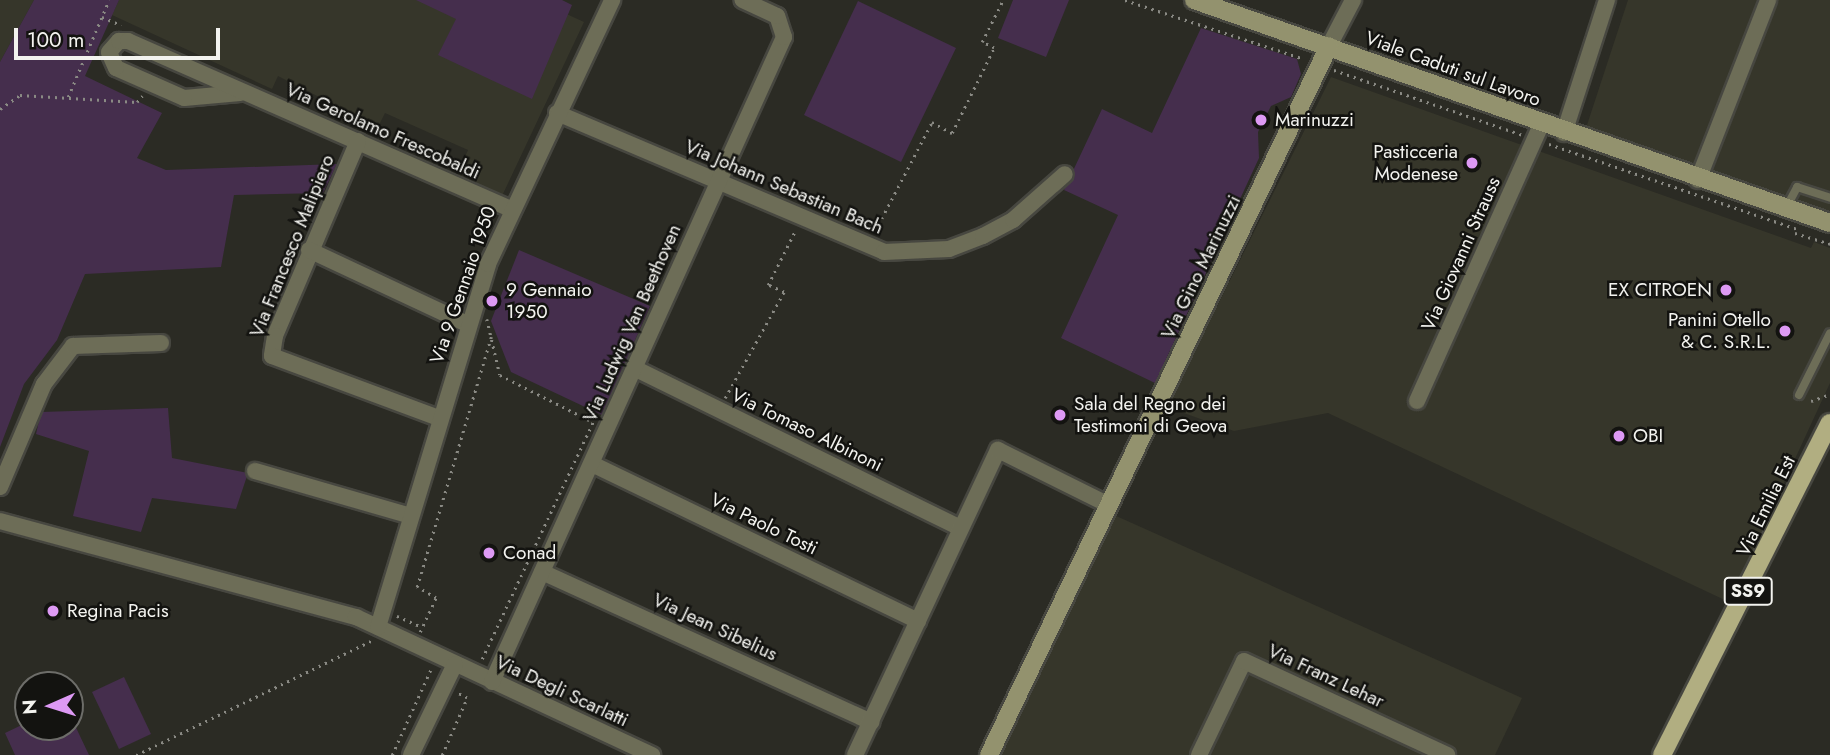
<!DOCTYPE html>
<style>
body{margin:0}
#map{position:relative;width:1830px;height:755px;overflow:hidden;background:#2b2b24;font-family:Jost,sans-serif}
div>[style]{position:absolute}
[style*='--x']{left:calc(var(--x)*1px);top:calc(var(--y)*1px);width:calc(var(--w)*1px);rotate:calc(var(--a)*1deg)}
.built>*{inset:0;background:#36362a}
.green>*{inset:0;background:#452e4d}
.path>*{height:2.5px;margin-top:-1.25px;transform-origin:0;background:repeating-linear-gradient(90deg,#8a8a84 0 2px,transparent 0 7px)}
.roads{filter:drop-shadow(2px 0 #474740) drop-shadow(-2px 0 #474740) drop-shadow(0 2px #474740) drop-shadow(0 -2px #474740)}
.lane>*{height:8px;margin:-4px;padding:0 4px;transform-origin:4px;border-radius:4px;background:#6d6d57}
.street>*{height:16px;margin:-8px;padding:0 8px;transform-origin:8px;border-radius:8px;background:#6d6d57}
.secondary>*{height:18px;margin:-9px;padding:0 9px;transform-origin:9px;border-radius:9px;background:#93926e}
.primary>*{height:18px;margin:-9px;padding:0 9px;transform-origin:9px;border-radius:9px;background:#b1ae81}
.dots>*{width:19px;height:19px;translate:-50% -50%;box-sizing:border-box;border:4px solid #131310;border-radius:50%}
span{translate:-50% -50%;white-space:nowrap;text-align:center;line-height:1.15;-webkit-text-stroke:5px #131310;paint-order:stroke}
.shield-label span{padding:2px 5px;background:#131310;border:2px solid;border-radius:5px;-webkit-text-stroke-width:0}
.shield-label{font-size:18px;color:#f3f3ef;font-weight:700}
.street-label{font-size:19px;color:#f3f3ef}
.poi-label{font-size:19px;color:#f3f3ef}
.left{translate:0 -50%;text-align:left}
.right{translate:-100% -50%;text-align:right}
.north{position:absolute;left:14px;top:671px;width:70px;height:70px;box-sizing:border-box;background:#131310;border:2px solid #6d6d69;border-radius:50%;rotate:267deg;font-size:19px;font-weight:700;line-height:28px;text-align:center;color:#f3f3ef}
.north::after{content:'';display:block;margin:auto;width:24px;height:32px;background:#dd99f4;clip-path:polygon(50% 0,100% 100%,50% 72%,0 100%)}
.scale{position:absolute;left:14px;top:28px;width:206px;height:32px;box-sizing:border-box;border:4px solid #f3f3ef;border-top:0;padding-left:9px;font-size:21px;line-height:24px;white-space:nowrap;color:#f3f3ef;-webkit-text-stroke:5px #131310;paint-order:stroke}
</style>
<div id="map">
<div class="built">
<i style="clip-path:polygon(0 0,34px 0,0 62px)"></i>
<i style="clip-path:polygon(119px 0,536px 0,584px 22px,502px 196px,457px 175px,468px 150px,385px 113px,378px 127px,278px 76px,272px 89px,112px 15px)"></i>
<i style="clip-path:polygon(1628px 0,1830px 0,1830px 212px,1586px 128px)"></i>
<i style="clip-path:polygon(1331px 77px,1811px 248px,1814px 242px,1830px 248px,1830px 383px,1729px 602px,1328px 413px,1234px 431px,1167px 407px)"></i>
<i style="clip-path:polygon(1114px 515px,1522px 698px,1495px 755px,995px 755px)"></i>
</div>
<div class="green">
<i style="clip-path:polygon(34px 0,119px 0,85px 76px,162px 113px,137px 158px,166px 170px,337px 164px,323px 193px,234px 195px,221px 267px,85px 274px,57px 340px,24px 384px,0 447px,0 62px)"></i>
<i style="clip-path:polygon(416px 0,562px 0,572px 5px,532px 99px,438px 55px,456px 19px)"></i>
<i style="clip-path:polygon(1013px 0,1069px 0,1046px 57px,998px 38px)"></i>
<i style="clip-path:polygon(858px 1px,956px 48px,901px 162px,804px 115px)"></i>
<i style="clip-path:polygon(1201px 28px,1297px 59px,1301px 74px,1291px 97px,1271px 106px,1258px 132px,1259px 158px,1155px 383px,1061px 338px,1118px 215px,1064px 190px,1102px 109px,1152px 133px)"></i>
<i style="clip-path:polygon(519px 250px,650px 306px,602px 415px,511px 372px,491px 321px)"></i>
<i style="clip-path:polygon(168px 408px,172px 458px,248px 473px,236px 509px,152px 498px,141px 532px,73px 516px,89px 451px,36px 434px,41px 412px)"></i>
<i style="clip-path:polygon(124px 677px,151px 734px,119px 749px,92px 692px)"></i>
<i style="clip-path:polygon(70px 715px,89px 755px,15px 755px,5px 733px,28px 722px,28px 727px,70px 727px)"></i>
</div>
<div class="path">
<i style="--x:1125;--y:0;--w:188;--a:18.2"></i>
<i style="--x:102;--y:17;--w:21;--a:23"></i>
<i style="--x:1334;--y:70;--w:200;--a:19"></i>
<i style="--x:68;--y:97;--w:105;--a:-67.1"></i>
<i style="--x:0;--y:109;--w:24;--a:-35"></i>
<i style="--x:20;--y:95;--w:117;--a:3.4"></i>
<i style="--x:137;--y:102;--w:8;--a:-50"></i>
<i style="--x:1549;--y:144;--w:262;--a:18.9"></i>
<i style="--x:875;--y:231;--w:123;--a:-62.4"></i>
<i style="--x:932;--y:122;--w:23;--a:29"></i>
<i style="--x:952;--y:133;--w:95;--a:-63.7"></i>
<i style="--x:994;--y:48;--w:13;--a:-153"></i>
<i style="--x:982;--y:42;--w:47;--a:-63.4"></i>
<i style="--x:1795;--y:233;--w:37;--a:17"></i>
<i style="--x:487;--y:319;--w:57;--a:76.9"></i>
<i style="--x:500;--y:375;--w:100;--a:26.8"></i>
<i style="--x:725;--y:398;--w:121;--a:-60.9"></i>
<i style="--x:784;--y:292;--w:17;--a:-156"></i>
<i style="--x:768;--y:285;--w:60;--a:-63.4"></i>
<i style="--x:1811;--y:401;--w:20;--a:-20"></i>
<i style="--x:397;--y:616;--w:27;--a:24"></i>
<i style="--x:420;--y:632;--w:38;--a:-65"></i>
<i style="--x:436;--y:598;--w:22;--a:-150"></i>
<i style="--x:417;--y:587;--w:261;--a:-73.5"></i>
<i style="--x:482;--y:659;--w:262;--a:-64.9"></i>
<i style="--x:136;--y:755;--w:263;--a:-25.9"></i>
<i style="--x:392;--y:755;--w:94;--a:-65.6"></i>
<i style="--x:442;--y:755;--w:62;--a:-66.3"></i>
<i style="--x:467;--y:698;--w:11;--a:-153"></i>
</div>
<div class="roads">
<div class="lane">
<i style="--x:1786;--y:208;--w:24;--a:-62"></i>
<i style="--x:1797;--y:187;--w:35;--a:18"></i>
<i style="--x:1799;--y:395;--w:69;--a:-63.4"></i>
</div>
<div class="street">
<i style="--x:1329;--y:46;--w:52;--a:-62.4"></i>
<i style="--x:240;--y:93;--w:56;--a:174.9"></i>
<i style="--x:184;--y:98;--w:74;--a:-156.2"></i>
<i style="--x:116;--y:68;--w:17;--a:-114"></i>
<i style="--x:109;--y:52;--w:15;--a:-48"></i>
<i style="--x:119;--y:41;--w:9;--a:0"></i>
<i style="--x:128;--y:41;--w:417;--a:23.7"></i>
<i style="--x:557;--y:113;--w:355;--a:23"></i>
<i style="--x:884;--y:252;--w:65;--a:-2.6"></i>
<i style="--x:949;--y:249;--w:36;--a:-21"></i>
<i style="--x:983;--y:236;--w:34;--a:-28"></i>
<i style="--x:1013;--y:220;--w:69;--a:-41.5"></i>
<i style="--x:1564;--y:133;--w:140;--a:-72.1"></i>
<i style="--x:358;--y:141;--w:212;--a:113.1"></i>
<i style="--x:275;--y:336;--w:20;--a:99"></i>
<i style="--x:272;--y:356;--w:180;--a:20.4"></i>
<i style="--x:1698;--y:180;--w:193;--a:-68.7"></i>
<i style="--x:309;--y:250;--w:177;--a:25.1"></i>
<i style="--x:634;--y:368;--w:363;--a:26.1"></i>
<i style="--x:1417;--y:401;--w:305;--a:-65.8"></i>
<i style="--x:592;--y:464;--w:362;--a:25.7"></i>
<i style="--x:255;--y:471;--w:162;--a:16.1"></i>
<i style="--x:0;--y:487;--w:112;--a:-66.9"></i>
<i style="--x:44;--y:384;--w:48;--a:-52.7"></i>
<i style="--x:73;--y:346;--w:88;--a:-2"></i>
<i style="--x:0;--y:521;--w:369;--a:15.1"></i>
<i style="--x:356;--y:617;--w:327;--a:25"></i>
<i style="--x:542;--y:572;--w:362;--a:24.5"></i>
<i style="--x:378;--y:627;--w:379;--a:-73.1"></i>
<i style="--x:488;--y:264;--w:292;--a:-64.8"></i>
<i style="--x:492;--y:682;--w:708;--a:-65.64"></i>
<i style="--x:784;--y:37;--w:22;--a:-108"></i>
<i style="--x:777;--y:16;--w:38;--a:-155"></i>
<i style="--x:411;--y:755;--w:101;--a:-64.2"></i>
<i style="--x:855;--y:755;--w:337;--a:-64.9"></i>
<i style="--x:998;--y:450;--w:124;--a:26.4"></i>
<i style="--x:1199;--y:755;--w:104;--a:-64.4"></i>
<i style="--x:1244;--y:661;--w:224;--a:24.8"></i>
</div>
<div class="secondary">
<i style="--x:1194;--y:0;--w:674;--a:19.32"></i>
<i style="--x:989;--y:755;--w:786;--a:-64.38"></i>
</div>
<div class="primary">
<i style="--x:1662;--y:755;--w:372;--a:-63.2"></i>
</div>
</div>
<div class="dots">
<i style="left:1261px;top:120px;background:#dd99f4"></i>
<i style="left:1472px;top:163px;background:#dd99f4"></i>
<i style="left:1726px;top:290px;background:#dd99f4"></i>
<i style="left:492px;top:301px;background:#dd99f4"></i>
<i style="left:1785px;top:331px;background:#dd99f4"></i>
<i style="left:1060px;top:415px;background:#dd99f4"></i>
<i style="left:1619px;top:436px;background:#dd99f4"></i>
<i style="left:489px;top:553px;background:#dd99f4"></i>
<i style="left:53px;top:611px;background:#dd99f4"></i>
</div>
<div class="shield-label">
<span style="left:1748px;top:591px">SS9</span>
</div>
<div class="street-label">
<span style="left:1453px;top:69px;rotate:20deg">Viale Caduti sul Lavoro</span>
<span style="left:383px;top:131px;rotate:24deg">Via Gerolamo Frescobaldi</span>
<span style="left:784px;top:187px;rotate:23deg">Via Johann Sebastian Bach</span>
<span style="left:292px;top:246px;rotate:-68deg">Via Francesco Malipiero</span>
<span style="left:1461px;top:254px;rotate:-66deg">Via Giovanni Strauss</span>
<span style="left:1201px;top:267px;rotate:-64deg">Via Gino Marinuzzi</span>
<span style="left:463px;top:285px;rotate:-71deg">Via 9 Gennaio 1950</span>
<span style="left:632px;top:323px;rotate:-66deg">Via Ludwig Van Beethoven</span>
<span style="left:807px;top:430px;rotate:26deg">Via Tomaso Albinoni</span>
<span style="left:1766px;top:506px;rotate:-64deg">Via Emilia Est</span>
<span style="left:764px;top:524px;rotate:26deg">Via Paolo Tosti</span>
<span style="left:715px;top:627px;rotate:25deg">Via Jean Sibelius</span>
<span style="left:1326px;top:676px;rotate:25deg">Via Franz Lehar</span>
<span style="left:562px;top:691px;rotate:25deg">Via Degli Scarlatti</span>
</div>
<div class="poi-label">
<span class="left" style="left:1275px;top:120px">Marinuzzi</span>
<span class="right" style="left:1458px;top:163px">Pasticceria<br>Modenese</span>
<span class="left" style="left:506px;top:301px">9 Gennaio<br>1950</span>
<span class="right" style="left:1712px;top:290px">EX CITROEN</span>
<span class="right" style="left:1771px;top:331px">Panini Otello<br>&amp; C. S.R.L.</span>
<span class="left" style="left:1074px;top:415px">Sala del Regno dei<br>Testimoni di Geova</span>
<span class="left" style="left:1633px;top:436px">OBI</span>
<span class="left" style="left:503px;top:553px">Conad</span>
<span class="left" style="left:67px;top:611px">Regina Pacis</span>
</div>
<div class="north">N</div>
<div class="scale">100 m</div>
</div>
